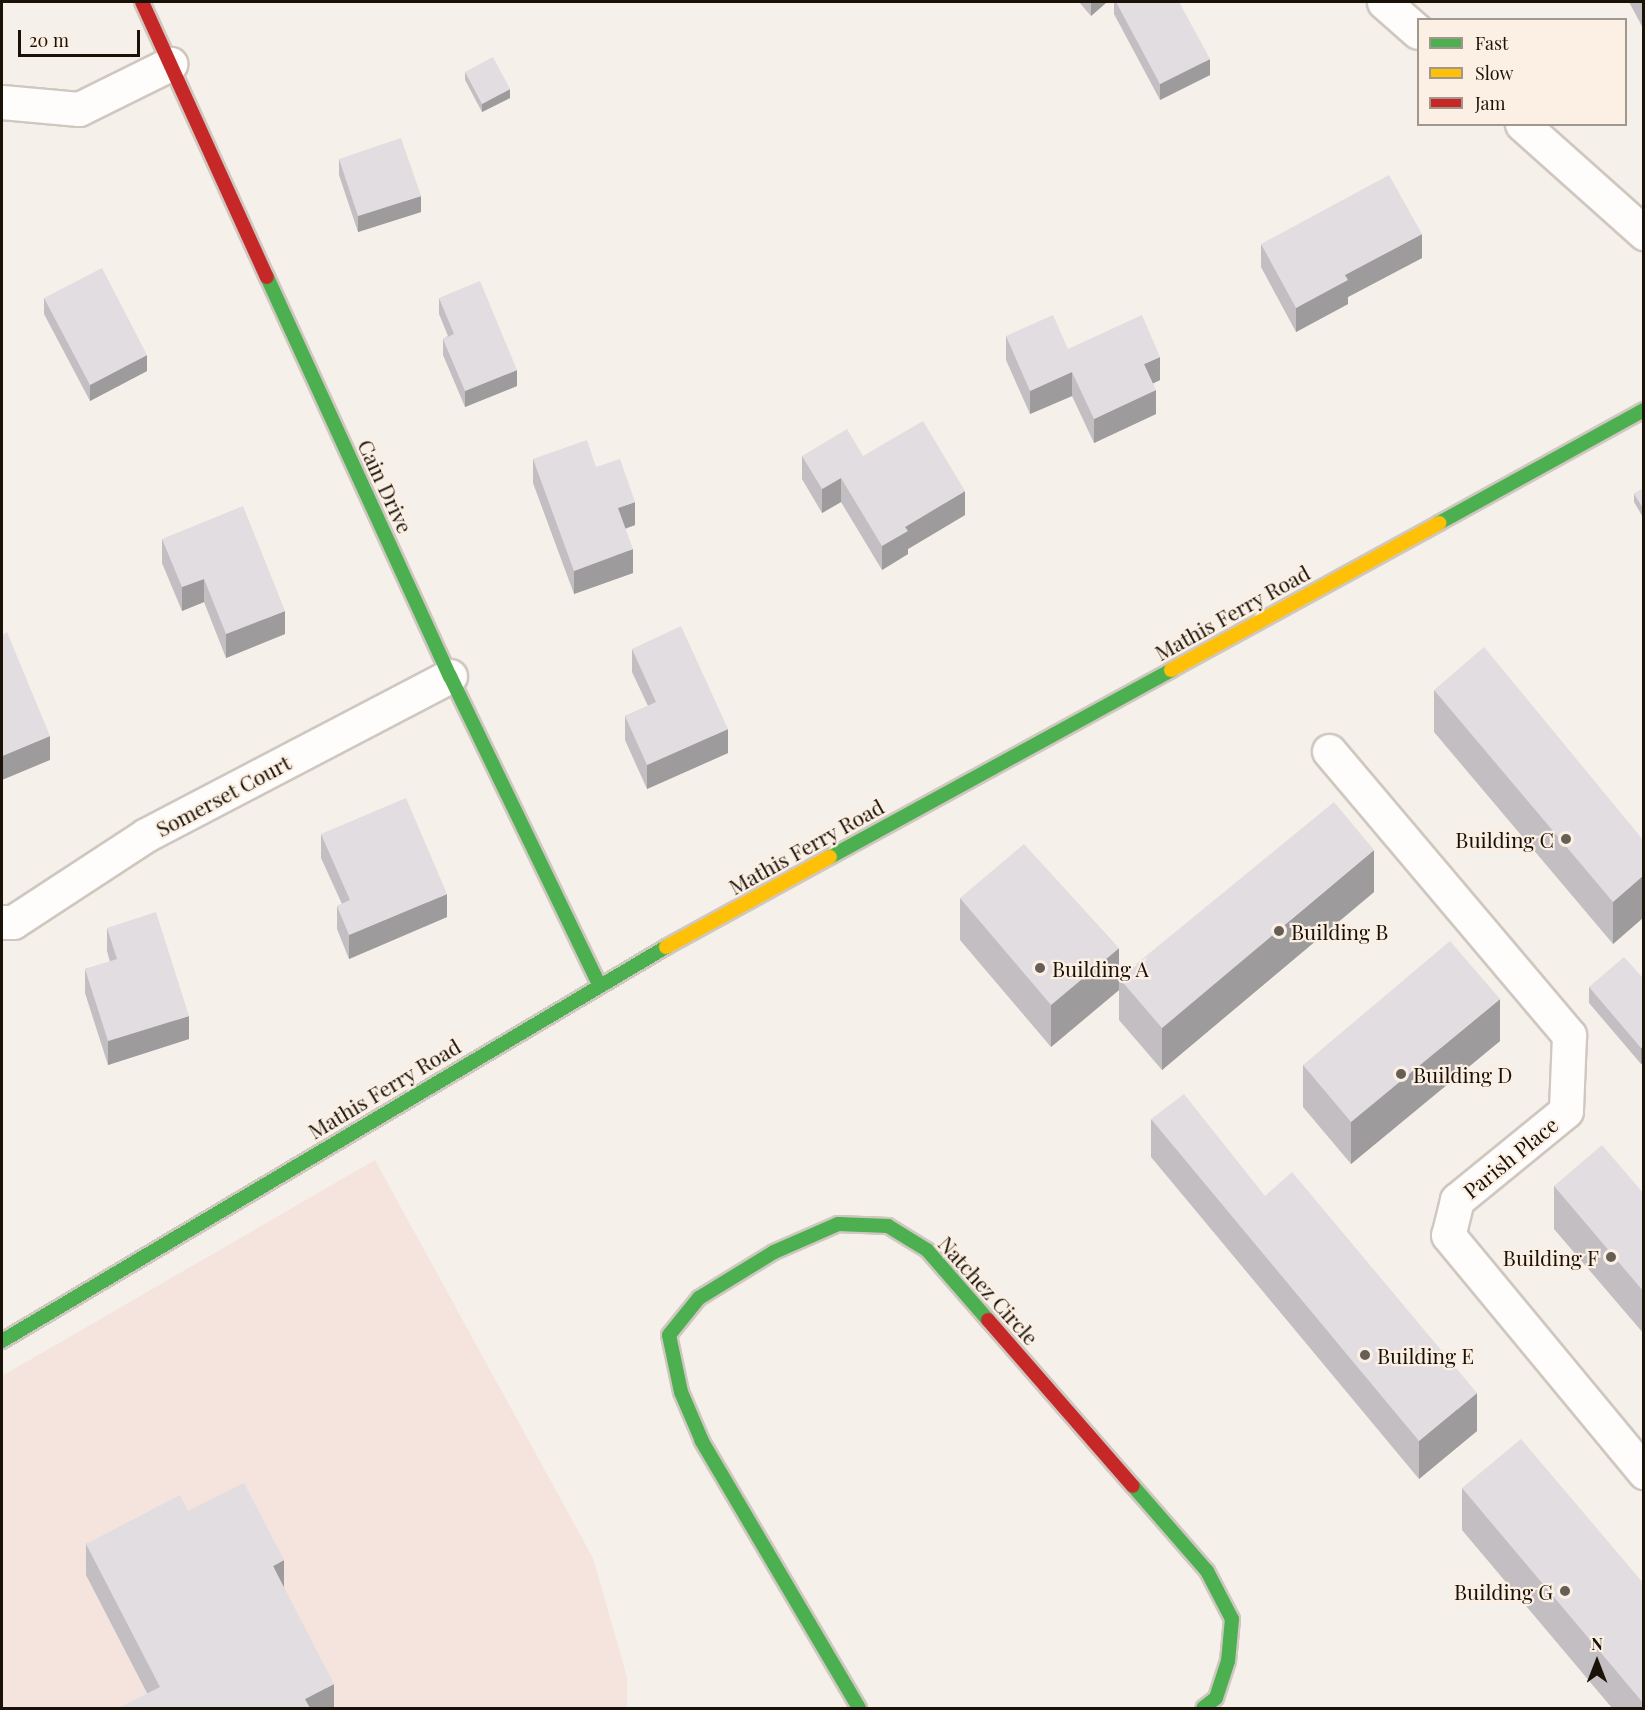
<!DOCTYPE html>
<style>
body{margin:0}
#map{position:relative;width:1645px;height:1710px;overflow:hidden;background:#f6f0ea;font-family:"Playfair Display",serif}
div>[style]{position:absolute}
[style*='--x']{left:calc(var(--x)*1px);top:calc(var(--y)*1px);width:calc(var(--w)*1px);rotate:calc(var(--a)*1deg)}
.commercial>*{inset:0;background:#f5e4de}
.roads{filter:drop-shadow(2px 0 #cfc7c0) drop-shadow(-2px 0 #cfc7c0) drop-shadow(0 2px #cfc7c0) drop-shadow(0 -2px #cfc7c0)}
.street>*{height:33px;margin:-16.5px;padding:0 16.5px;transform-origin:16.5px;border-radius:16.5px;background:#fefdfc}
.fast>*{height:14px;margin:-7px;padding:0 7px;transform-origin:7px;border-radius:7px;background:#4caf50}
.slow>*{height:14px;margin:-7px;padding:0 7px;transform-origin:7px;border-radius:7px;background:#ffc107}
.jam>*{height:14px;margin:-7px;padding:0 7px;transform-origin:7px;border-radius:7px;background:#c62828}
.wall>*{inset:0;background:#c2bec1}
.shaded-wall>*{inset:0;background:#9e9b9d}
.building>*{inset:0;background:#e2dde0}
.dots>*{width:16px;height:16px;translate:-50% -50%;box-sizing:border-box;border:3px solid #fcf0e4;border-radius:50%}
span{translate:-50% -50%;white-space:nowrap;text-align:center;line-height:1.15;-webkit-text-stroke:4.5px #fcf0e4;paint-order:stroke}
.street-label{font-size:21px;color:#1a1107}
.poi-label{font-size:21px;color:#1a1107}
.right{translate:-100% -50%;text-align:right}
.left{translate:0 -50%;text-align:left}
.frame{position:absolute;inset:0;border:3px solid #1a1107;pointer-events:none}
.legend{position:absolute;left:1417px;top:18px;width:210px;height:108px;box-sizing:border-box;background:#fcf0e4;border:2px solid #a2978c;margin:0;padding:8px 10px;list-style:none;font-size:18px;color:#1a1107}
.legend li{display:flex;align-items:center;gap:12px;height:30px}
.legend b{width:30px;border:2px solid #a2978c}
.north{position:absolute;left:1567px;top:1632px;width:60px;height:60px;-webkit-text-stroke:4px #fcf0e4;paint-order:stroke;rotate:0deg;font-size:16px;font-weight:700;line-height:24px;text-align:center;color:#1a1107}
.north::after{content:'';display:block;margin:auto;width:21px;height:27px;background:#1a1107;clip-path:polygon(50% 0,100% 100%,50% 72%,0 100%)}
.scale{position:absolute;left:18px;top:30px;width:122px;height:27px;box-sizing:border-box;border:3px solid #1a1107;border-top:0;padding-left:8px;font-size:18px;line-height:21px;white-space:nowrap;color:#1a1107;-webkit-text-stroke:4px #fcf0e4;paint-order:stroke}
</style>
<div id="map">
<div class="commercial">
<i style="clip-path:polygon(375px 1160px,593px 1558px,627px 1677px,627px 1708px,2px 1708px,2px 1376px)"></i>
</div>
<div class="roads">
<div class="street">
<i style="--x:1384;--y:2;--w:45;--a:41.4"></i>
<i style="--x:2;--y:102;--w:77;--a:5.2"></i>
<i style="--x:79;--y:109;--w:102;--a:-26.3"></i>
<i style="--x:1522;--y:124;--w:164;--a:41.8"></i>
<i style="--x:1329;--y:751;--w:372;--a:49.8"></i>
<i style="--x:1569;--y:1035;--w:76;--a:92.3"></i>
<i style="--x:1566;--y:1111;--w:141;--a:140.8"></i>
<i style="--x:1457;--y:1200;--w:36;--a:104"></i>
<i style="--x:1448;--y:1235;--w:308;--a:50.4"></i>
<i style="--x:2;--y:922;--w:11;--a:0"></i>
<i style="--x:13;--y:922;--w:159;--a:-33.2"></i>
<i style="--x:146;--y:835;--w:343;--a:-27.6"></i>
</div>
<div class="fast">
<i style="--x:267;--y:277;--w:439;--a:65.4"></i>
<i style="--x:450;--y:676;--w:342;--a:64.2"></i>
<i style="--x:1439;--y:523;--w:234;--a:-28.9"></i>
<i style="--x:830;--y:857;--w:389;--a:-28.7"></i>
<i style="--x:2;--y:1341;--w:772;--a:-30.68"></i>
<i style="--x:1133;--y:1486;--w:113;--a:49"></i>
<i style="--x:1207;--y:1571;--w:54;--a:62.5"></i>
<i style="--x:1232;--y:1619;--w:42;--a:95.4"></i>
<i style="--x:1228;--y:1661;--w:39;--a:108"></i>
<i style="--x:1216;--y:1698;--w:16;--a:142"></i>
<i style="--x:859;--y:1708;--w:310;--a:-120.5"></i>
<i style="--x:702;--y:1441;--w:53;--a:-113.2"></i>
<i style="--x:681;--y:1392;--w:58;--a:-101.9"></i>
<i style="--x:669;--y:1335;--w:48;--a:-51"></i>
<i style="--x:699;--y:1298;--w:88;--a:-31.5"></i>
<i style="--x:774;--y:1252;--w:70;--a:-23.6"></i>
<i style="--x:838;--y:1224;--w:50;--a:2.3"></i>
<i style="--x:888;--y:1226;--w:46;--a:31.6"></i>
<i style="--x:927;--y:1250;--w:93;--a:48.9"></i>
</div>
<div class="slow">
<i style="--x:1171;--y:670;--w:306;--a:-28.7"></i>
<i style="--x:666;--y:947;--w:187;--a:-28.8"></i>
</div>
<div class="jam">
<i style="--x:142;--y:2;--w:302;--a:65.6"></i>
<i style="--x:988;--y:1320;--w:220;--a:48.9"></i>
</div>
</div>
<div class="wall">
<i style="clip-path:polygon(1079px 2px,1107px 2px,1091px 16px)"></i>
<i style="clip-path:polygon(1114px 2px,1179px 2px,1210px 75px,1160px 100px,1114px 14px)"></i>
<i style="clip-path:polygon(1629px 2px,1644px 2px,1644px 30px)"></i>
<i style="clip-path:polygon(465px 72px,510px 98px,482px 112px,465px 80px)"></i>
<i style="clip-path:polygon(339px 159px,421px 212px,358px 232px,339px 175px)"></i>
<i style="clip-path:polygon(1261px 244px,1422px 258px,1348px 297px,1348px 304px,1296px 332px,1261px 267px)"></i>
<i style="clip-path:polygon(44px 298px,147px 371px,90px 401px,44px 314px)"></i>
<i style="clip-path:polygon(439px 298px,517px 386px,465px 407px,443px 355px,443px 339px,448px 336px,439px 314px)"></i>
<i style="clip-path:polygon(1006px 336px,1068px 349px,1160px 380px,1153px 383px,1156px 414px,1094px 443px,1072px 396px,1030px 414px,1006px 360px)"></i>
<i style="clip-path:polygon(802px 456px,863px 456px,965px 515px,908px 549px,908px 554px,882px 570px,841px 502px,822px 513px,802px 479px)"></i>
<i style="clip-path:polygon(533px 459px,596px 467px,635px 525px,625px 529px,633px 573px,574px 594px,533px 483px)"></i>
<i style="clip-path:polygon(1644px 488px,1644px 519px,1634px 502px,1634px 494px)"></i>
<i style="clip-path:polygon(162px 539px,285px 634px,226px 658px,204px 602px,182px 611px,162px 563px)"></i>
<i style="clip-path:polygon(632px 649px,728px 753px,647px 789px,625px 740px,625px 716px,648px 706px,632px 672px)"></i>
<i style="clip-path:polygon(1434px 690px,1644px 841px,1644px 917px,1613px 944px,1434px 732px)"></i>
<i style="clip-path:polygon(321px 834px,447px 917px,349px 959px,337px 929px,337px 906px,342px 904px,321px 858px)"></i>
<i style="clip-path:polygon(1374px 892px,1162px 1070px,1119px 1020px,1119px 978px)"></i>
<i style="clip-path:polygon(960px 898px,1119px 990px,1051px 1047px,960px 940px)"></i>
<i style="clip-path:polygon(107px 928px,189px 1039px,108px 1065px,85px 993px,85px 969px,110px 962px,107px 951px)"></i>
<i style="clip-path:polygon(1644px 979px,1641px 1064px,1589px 1003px,1589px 987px)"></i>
<i style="clip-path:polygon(1500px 1041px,1351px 1164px,1303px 1107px,1303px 1065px)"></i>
<i style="clip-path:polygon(1151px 1119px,1265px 1196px,1477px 1431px,1419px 1479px,1151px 1157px)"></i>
<i style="clip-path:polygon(1554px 1186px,1644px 1194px,1644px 1334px,1554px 1229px)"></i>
<i style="clip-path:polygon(1462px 1488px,1644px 1584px,1644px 1708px,1612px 1708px,1462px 1530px)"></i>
<i style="clip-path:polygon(188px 1511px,284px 1588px,334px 1708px,147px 1693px,86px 1575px,86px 1544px)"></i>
</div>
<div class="shaded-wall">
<i style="clip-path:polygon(1091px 2px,1107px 2px,1091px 16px)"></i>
<i style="clip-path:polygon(1210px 59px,1210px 75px,1160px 100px,1160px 84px)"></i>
<i style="clip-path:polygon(510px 89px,510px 98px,482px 112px,482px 104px)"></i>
<i style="clip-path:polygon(421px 196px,421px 212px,358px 232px,358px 216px)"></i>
<i style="clip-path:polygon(1422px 234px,1422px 258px,1348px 297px,1348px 304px,1296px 332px,1296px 308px,1345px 275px)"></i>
<i style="clip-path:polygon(147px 355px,147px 371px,90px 401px,90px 385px)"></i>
<i style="clip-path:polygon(1160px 357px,1160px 380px,1144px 388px,1144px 364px)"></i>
<i style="clip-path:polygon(517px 370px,517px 386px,465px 407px,465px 391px)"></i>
<i style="clip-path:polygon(1072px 372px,1072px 396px,1030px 414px,1030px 391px)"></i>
<i style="clip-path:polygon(1156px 390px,1156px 414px,1094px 443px,1094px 419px)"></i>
<i style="clip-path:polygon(841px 478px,841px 502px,822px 513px,822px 489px)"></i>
<i style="clip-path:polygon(965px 491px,965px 515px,908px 549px,908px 554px,882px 570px,882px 546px,905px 527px)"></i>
<i style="clip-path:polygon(635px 502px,635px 525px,618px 531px,618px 508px)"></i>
<i style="clip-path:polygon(633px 549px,633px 573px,574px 594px,574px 571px)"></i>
<i style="clip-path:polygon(204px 579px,204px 602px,182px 611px,182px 587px)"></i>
<i style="clip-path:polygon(285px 611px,285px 634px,226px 658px,226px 634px)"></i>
<i style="clip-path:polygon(728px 729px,728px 753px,647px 789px,647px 765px)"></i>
<i style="clip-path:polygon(50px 736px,50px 760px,2px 780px,2px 756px)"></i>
<i style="clip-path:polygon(1374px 850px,1374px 892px,1162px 1070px,1162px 1028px)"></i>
<i style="clip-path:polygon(1644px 875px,1644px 917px,1613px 944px,1613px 902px)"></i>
<i style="clip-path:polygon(447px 894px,447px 917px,349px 959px,349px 935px)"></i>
<i style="clip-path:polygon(1119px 948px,1119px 990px,1051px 1047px,1051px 1005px)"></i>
<i style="clip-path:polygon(1500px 999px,1500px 1041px,1351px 1164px,1351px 1122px)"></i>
<i style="clip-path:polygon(189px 1016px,189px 1039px,108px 1065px,108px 1041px)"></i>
<i style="clip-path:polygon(1644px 1046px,1644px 1062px,1641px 1064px,1641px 1048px)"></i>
<i style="clip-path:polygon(1477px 1393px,1477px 1431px,1419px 1479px,1419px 1441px)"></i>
<i style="clip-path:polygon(284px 1560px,284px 1590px,273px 1566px)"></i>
<i style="clip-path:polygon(334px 1684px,334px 1708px,305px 1708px,305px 1699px)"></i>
</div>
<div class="building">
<i style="clip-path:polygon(1116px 2px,1179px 2px,1210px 59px,1160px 84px)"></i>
<i style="clip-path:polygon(493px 57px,510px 89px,482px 104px,465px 72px)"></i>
<i style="clip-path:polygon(401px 138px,421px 196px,358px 216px,339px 159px)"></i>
<i style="clip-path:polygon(1389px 175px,1422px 234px,1345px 275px,1348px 280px,1296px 308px,1261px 244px)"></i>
<i style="clip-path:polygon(102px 268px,147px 355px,90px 385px,44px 298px)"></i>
<i style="clip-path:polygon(480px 281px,517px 370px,465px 391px,443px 339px,454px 334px,439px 298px)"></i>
<i style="clip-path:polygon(1053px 315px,1068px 349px,1142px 315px,1160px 357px,1144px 364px,1156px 390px,1094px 419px,1072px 372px,1030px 391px,1006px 336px)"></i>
<i style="clip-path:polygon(923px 421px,965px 491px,905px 527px,908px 531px,882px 546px,841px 478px,822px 489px,802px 456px,847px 429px,863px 456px)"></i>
<i style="clip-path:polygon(587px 440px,596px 467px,620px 459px,635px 502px,618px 508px,633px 549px,574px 571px,533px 459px)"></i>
<i style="clip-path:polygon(1644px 488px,1644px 510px,1634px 494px)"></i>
<i style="clip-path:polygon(243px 506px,285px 611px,226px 634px,204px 579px,182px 587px,162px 539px)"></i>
<i style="clip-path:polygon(681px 626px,728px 729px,647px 765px,625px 716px,656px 702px,632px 649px)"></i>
<i style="clip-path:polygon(7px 632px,50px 736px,2px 756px,2px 635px)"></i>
<i style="clip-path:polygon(1484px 647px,1644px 841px,1644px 875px,1613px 902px,1434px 690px)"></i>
<i style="clip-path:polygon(406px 798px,447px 894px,349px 935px,337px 906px,350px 900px,321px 834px)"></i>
<i style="clip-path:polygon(1334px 802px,1374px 850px,1162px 1028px,1119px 978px)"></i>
<i style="clip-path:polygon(1024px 844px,1119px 948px,1051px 1005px,960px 898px)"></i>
<i style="clip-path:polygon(156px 912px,189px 1016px,108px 1041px,85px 969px,117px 959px,107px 928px)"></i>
<i style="clip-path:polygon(1450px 941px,1500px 999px,1351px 1122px,1303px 1065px)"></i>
<i style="clip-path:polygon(1624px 957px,1644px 979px,1644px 1046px,1641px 1048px,1589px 987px)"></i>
<i style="clip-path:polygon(1184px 1094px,1265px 1196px,1292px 1172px,1477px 1393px,1419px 1441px,1151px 1119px)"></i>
<i style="clip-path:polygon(1602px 1145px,1644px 1194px,1644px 1292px,1554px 1186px)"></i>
<i style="clip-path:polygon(1521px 1439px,1644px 1584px,1644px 1704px,1462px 1488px)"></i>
<i style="clip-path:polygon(244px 1483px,284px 1560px,273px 1566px,334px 1684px,305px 1699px,310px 1708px,118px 1708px,160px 1687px,86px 1544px,180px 1495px,188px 1511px)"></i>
</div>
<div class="dots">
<i style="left:1566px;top:839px;background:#675f56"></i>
<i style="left:1279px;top:931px;background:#675f56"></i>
<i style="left:1040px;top:968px;background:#675f56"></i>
<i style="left:1401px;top:1074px;background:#675f56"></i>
<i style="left:1611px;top:1257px;background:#675f56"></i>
<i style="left:1365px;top:1355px;background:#675f56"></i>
<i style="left:1565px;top:1591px;background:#675f56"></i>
</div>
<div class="street-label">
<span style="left:386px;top:486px;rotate:65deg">Cain Drive</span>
<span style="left:1232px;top:612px;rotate:-29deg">Mathis Ferry Road</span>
<span style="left:223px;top:795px;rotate:-28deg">Somerset Court</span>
<span style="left:806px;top:846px;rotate:-29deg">Mathis Ferry Road</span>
<span style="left:384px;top:1088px;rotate:-31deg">Mathis Ferry Road</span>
<span style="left:1510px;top:1157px;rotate:-39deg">Parish Place</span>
<span style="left:989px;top:1290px;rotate:48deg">Natchez Circle</span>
</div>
<div class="poi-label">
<span class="right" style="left:1554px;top:839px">Building C</span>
<span class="left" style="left:1291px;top:931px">Building B</span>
<span class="left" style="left:1052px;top:968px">Building A</span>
<span class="left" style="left:1413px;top:1074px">Building D</span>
<span class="right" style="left:1599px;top:1257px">Building F</span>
<span class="left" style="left:1377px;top:1355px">Building E</span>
<span class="right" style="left:1553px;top:1591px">Building G</span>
</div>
<div class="frame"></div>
<ul class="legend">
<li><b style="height:8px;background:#4caf50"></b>Fast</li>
<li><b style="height:8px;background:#ffc107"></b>Slow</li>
<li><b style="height:8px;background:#c62828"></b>Jam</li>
</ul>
<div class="north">N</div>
<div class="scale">20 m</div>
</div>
